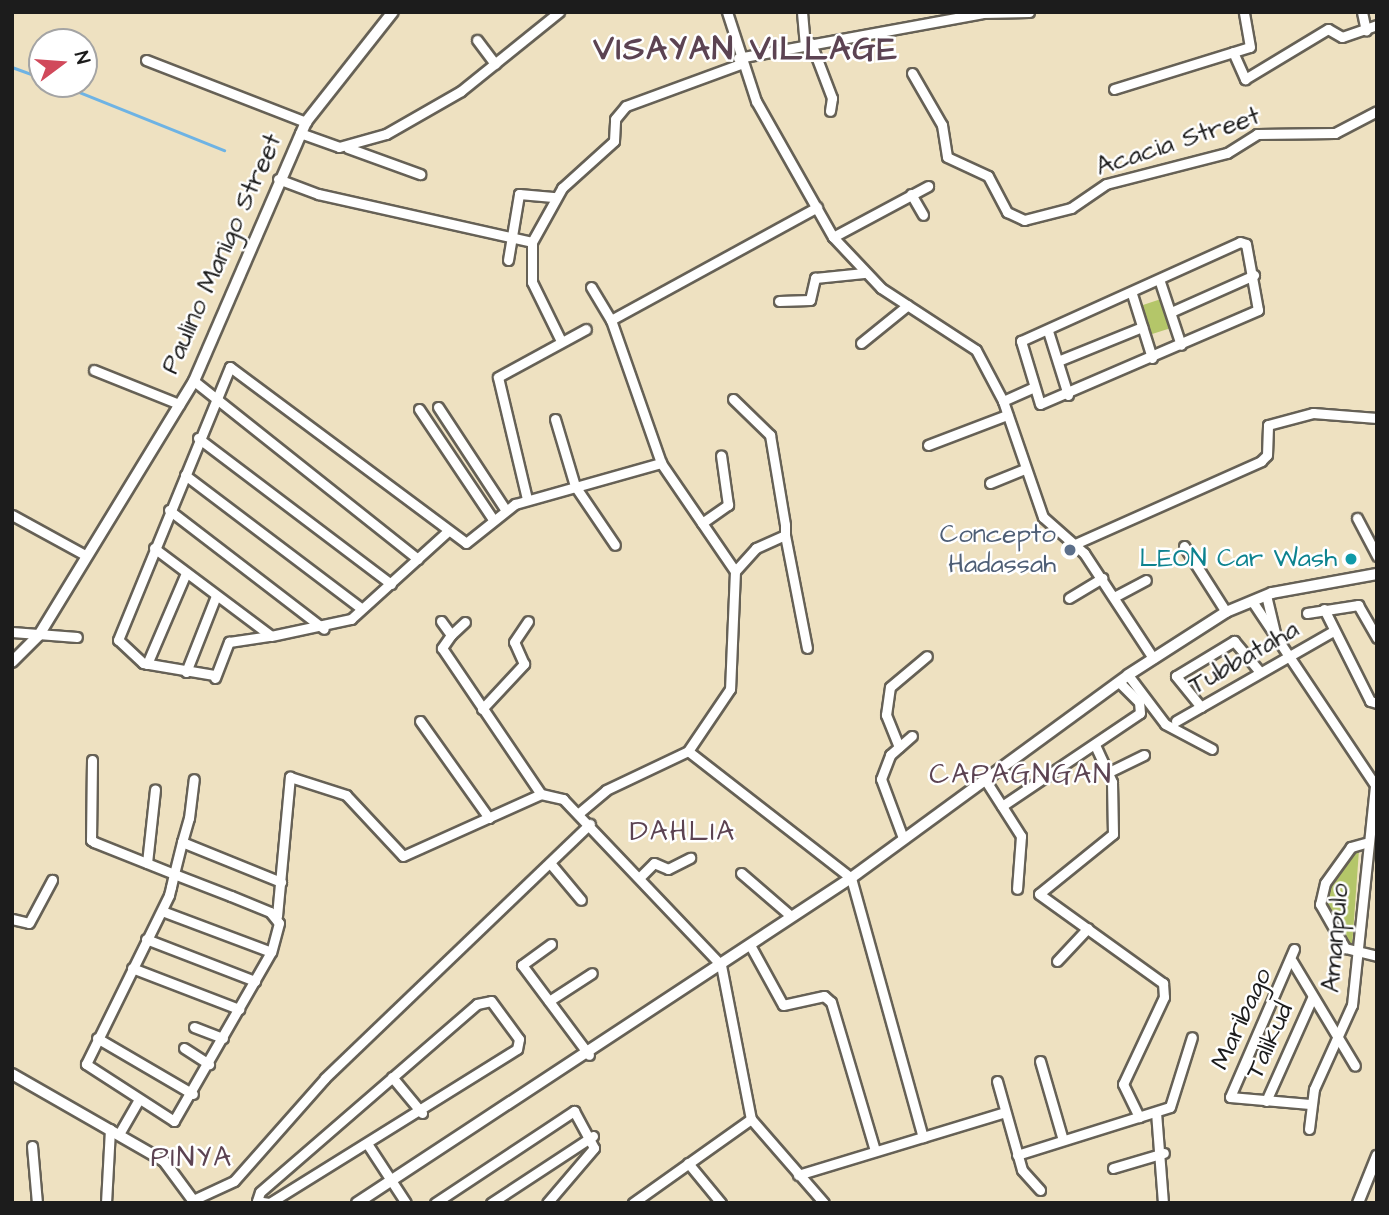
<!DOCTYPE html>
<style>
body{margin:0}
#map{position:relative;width:1389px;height:1215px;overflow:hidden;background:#eee1c1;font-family:"Architects Daughter",sans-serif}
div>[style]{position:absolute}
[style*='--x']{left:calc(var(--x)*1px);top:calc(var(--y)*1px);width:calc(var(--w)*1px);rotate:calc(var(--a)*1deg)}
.green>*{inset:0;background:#b4c669}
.stream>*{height:2.5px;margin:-1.25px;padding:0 1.25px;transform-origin:1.25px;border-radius:1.25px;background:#6eb3e4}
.roads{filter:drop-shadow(2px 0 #666156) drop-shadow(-2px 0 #666156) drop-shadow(0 2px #666156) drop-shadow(0 -2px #666156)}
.minor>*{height:9px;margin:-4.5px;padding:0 4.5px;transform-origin:4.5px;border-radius:4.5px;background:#fff}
.tertiary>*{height:10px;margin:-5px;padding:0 5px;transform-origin:5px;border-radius:5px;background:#fff}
.dots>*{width:19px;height:19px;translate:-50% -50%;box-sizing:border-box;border:4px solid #fff;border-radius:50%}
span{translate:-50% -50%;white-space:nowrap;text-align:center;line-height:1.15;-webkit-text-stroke:5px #fff;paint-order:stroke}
.street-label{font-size:26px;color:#1c1c1c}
.service-label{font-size:26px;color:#4e5e75}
.right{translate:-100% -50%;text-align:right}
.culture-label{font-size:26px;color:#0d838f}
.neighbourhood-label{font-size:28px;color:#5c4352;letter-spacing:2px}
.district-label{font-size:33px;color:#5c4352;font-weight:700;letter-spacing:2px}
.frame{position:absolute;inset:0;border:14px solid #1c1c1c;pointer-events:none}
.north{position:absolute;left:28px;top:28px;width:70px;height:70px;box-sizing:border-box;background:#fff;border:2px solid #a4a4a4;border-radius:50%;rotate:74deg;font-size:19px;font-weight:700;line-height:28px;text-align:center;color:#1c1c1c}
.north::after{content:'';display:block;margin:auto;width:24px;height:32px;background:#d1495b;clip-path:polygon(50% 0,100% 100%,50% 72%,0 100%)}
</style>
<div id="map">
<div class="green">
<i style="clip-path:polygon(1161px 299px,1171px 328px,1149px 335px,1140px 306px)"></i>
<i style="clip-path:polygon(1359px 850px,1352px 947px,1328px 913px,1326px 889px,1350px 851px)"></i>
</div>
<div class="stream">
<i style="--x:12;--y:67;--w:32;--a:20"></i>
<i style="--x:59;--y:84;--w:178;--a:21.8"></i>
</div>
<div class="roads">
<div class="minor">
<i style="--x:727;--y:12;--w:94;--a:72"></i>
<i style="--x:756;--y:101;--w:156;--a:60.5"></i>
<i style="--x:833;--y:237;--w:70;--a:46.7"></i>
<i style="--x:881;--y:288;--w:113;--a:33.1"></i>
<i style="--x:976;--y:350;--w:58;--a:62.1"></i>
<i style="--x:1003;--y:401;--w:123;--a:71"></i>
<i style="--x:1043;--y:517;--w:55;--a:41.3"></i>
<i style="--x:1084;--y:553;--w:126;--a:56.7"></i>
<i style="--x:802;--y:12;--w:32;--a:85"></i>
<i style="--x:1362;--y:12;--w:19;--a:78"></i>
<i style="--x:477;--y:40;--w:30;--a:53"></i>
<i style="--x:811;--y:43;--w:59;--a:69.1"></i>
<i style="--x:832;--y:98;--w:13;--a:99"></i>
<i style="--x:1233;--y:52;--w:30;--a:66"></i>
<i style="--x:1245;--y:79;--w:97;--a:-31.1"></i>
<i style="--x:1328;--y:29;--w:16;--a:30"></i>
<i style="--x:1342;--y:37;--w:37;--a:-19"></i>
<i style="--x:738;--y:58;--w:248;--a:-10.4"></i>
<i style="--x:982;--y:13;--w:47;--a:-1.2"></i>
<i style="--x:146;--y:60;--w:172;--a:21.2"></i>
<i style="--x:912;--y:73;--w:60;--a:60"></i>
<i style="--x:942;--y:125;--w:32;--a:81"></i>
<i style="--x:947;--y:157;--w:45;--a:24.9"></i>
<i style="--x:988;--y:176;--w:41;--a:62.2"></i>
<i style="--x:1007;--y:212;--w:19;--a:25"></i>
<i style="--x:1024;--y:220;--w:49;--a:-14.3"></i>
<i style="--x:1071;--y:208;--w:42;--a:-34.4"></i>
<i style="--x:1106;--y:184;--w:125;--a:-14.4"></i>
<i style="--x:1227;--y:153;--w:36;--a:-32"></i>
<i style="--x:1257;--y:134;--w:78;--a:-0.7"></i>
<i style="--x:1335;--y:133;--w:47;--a:-27.6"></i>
<i style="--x:1114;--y:89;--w:142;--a:-17.2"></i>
<i style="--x:1250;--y:47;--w:36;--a:-100"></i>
<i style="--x:300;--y:133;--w:41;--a:19.7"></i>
<i style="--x:339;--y:147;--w:49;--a:-15.5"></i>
<i style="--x:386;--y:134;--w:86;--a:-29.8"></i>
<i style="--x:461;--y:91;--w:126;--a:-38.9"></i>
<i style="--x:348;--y:148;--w:77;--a:19.9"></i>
<i style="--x:278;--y:179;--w:43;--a:20.6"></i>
<i style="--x:318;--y:194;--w:219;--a:12.6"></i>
<i style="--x:532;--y:242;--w:40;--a:90"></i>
<i style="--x:532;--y:282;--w:64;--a:63.8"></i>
<i style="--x:911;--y:194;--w:24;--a:60"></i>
<i style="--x:833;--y:237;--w:108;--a:-28.2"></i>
<i style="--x:532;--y:242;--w:62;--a:-60.9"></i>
<i style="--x:562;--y:188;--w:70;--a:-42.1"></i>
<i style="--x:614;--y:141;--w:22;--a:-87"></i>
<i style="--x:615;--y:119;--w:17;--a:-50"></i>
<i style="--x:626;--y:106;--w:121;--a:-20.2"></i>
<i style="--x:1240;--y:242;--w:6;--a:18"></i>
<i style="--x:1246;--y:244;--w:67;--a:79.7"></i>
<i style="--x:1258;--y:310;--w:237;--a:156.7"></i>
<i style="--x:1040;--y:404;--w:66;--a:-106.8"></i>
<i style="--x:1021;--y:341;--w:240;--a:-24.3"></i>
<i style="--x:508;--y:260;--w:67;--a:-80.5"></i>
<i style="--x:519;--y:194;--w:37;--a:5"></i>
<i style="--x:1160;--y:282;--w:66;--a:71.6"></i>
<i style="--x:591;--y:287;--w:39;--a:59"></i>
<i style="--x:611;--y:320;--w:151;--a:70.7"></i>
<i style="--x:661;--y:463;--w:131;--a:55.6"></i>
<i style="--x:735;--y:571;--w:118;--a:92.4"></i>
<i style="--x:730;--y:689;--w:75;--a:124.1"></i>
<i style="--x:688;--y:751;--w:207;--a:37.9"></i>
<i style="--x:851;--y:878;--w:269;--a:74.5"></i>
<i style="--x:1132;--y:294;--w:67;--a:72.6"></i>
<i style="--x:779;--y:301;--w:31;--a:-2"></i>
<i style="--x:810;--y:300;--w:23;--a:-77"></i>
<i style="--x:815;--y:278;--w:49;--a:-5.8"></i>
<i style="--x:1171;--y:312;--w:91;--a:-24"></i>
<i style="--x:611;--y:320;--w:235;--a:-28.7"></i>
<i style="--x:1048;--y:331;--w:67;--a:72.6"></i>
<i style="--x:861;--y:343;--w:60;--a:-39"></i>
<i style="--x:1058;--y:361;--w:91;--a:-22"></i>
<i style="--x:94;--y:370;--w:92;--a:21.8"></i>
<i style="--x:194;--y:381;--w:286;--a:38.5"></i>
<i style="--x:733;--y:399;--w:52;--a:44.2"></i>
<i style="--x:770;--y:435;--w:91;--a:80.5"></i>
<i style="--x:785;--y:525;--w:10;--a:90"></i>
<i style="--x:785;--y:535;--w:32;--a:156"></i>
<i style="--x:756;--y:548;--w:31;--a:132"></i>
<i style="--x:1003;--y:401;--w:34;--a:-24"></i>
<i style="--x:438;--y:407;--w:122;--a:56.7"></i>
<i style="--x:419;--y:409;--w:131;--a:56.2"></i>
<i style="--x:555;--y:419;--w:70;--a:73.4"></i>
<i style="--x:575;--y:486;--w:71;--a:55.9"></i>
<i style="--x:198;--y:438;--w:242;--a:37.1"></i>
<i style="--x:928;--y:445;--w:85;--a:-20.8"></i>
<i style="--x:185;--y:475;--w:221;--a:37.1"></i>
<i style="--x:990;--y:483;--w:37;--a:-22"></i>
<i style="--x:527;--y:499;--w:125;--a:-103.4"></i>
<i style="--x:498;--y:377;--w:100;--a:-28.6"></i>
<i style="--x:169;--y:510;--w:195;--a:37.5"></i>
<i style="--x:12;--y:515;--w:83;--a:28.7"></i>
<i style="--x:1357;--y:518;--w:43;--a:62.2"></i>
<i style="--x:702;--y:523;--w:32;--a:-35"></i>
<i style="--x:728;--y:505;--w:50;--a:-98"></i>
<i style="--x:785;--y:535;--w:115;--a:79"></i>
<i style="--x:1075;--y:544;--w:204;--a:-24"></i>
<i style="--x:1261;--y:461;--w:8;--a:-45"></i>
<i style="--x:1267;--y:455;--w:30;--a:-88"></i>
<i style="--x:1268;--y:425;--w:47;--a:-14.9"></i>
<i style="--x:1313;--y:413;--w:64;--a:4.5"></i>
<i style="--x:1184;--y:546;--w:78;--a:57.5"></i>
<i style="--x:154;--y:548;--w:146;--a:36.9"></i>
<i style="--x:271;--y:636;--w:82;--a:-12"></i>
<i style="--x:351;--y:619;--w:130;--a:-42.2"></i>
<i style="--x:1266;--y:595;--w:43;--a:76.6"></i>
<i style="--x:1114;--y:597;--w:36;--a:-28"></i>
<i style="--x:1069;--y:598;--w:39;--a:-31"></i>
<i style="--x:1252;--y:601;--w:221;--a:56.2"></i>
<i style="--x:1324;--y:609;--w:103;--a:63.4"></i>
<i style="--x:1370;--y:701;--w:7;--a:16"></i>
<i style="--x:1307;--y:613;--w:52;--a:-8.9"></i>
<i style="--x:1358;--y:605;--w:38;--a:60"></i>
<i style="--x:441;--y:621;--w:17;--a:54"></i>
<i style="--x:451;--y:635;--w:16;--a:125"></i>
<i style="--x:442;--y:648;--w:176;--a:55.9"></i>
<i style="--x:12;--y:632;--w:65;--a:4.4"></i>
<i style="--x:451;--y:635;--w:19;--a:-43"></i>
<i style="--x:147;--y:664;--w:99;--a:-66.8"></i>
<i style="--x:186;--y:672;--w:82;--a:-68.5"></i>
<i style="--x:214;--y:675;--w:72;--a:-170.4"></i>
<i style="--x:143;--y:663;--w:34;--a:-137"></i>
<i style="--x:118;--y:640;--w:295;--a:-67.7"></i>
<i style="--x:230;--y:367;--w:294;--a:36.7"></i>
<i style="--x:466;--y:543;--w:63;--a:-38.5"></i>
<i style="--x:515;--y:504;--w:152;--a:-15.7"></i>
<i style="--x:1128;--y:675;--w:61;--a:52.9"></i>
<i style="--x:1165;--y:724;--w:53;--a:28"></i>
<i style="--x:215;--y:678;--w:39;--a:-69"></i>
<i style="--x:229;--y:642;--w:40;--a:-8.5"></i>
<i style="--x:1201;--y:707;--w:40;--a:-129"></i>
<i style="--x:1176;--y:676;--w:68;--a:-31.1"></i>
<i style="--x:1234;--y:641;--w:39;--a:50"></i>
<i style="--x:482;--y:709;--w:62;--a:-47"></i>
<i style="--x:524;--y:664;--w:24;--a:-114"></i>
<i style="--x:514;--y:642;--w:25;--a:-56"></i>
<i style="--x:420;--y:721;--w:119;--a:54.6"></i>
<i style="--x:1176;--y:721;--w:181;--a:-29.8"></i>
<i style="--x:1095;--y:745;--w:41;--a:65.3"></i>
<i style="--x:1112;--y:782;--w:52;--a:88.9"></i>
<i style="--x:1113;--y:834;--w:95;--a:141"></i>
<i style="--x:1039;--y:894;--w:153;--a:35.7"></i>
<i style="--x:1163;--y:983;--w:14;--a:86"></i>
<i style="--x:1164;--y:997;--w:96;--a:115.2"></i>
<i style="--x:1123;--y:1084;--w:37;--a:64"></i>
<i style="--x:899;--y:747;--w:35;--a:-112"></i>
<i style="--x:886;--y:715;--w:28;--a:-82"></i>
<i style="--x:890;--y:687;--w:48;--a:-40"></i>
<i style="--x:92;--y:760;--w:80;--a:90.7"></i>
<i style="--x:91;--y:840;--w:4;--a:34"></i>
<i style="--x:94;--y:842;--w:86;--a:21.8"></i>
<i style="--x:174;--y:874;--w:61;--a:21.1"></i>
<i style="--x:231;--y:896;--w:42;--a:22.3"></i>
<i style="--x:270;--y:912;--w:14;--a:51"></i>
<i style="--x:279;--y:923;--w:30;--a:105"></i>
<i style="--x:271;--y:952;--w:195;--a:119.9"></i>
<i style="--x:174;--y:1121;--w:105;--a:-147.1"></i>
<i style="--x:86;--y:1064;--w:188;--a:-63.8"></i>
<i style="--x:169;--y:895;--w:8;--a:-76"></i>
<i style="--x:171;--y:887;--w:13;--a:-77"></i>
<i style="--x:174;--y:874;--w:33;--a:-76"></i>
<i style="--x:182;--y:842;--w:25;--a:-74"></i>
<i style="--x:189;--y:818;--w:39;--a:-83"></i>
<i style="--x:1109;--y:772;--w:39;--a:-26"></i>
<i style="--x:984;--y:778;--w:69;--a:57.5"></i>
<i style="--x:1021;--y:836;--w:53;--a:94.3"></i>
<i style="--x:1002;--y:806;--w:166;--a:-34"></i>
<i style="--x:1140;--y:713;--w:11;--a:-95"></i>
<i style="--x:1139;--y:702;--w:28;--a:-135"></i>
<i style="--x:579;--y:813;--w:35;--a:-40"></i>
<i style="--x:606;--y:790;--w:91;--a:-25.4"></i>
<i style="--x:903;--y:838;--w:63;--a:-110.4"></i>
<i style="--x:881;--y:779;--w:26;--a:-69"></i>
<i style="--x:890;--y:755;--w:29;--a:-41"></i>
<i style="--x:182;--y:842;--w:107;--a:22"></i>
<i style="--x:1365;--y:843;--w:15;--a:164"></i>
<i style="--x:1351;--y:847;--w:44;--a:125.8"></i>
<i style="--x:1325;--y:883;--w:22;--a:103"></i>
<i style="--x:1320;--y:904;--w:51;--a:60.4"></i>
<i style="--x:1345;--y:948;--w:33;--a:14"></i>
<i style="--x:147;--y:863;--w:74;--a:-83.8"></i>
<i style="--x:550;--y:863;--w:48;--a:50"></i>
<i style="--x:741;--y:873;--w:66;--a:40.7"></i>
<i style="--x:641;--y:876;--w:18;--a:-45"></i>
<i style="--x:654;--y:863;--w:15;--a:23"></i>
<i style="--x:668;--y:869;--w:25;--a:-27"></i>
<i style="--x:162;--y:911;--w:116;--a:20.6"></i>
<i style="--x:277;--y:916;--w:140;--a:-84.7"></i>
<i style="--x:290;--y:777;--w:59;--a:17.8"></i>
<i style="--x:346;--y:795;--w:83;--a:46.9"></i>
<i style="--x:403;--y:856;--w:151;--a:-24.2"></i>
<i style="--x:541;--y:794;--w:23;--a:13"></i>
<i style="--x:563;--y:799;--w:229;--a:46.4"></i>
<i style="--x:721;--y:965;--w:157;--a:79"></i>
<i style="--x:751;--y:1119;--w:145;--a:144.6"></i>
<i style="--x:12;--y:919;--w:17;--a:13"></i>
<i style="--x:29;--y:923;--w:49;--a:-61.9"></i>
<i style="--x:146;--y:939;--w:117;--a:21.1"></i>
<i style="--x:551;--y:944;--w:36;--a:144"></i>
<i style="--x:522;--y:965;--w:112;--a:53.3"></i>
<i style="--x:750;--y:945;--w:68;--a:61.2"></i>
<i style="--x:783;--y:1005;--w:42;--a:-12.4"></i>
<i style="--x:824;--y:996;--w:9;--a:41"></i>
<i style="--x:831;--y:1002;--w:155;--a:73.5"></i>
<i style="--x:1294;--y:949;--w:161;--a:113.4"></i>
<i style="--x:1230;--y:1097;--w:80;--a:5"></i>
<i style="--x:1057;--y:961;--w:45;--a:-46.8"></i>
<i style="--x:1292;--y:961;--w:122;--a:59"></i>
<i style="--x:132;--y:968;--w:115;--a:21"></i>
<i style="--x:549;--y:1001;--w:51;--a:-33.1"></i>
<i style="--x:194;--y:1027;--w:31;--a:21"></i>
<i style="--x:97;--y:1038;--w:111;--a:30.3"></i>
<i style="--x:184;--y:1048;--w:30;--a:33"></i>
<i style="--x:1040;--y:1061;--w:82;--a:73.8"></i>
<i style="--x:392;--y:1077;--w:47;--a:50.2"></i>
<i style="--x:997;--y:1081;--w:92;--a:74.3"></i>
<i style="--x:1022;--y:1170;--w:27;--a:48"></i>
<i style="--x:1266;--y:1101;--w:113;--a:-65.9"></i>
<i style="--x:1156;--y:1112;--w:91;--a:85.6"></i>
<i style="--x:751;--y:1119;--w:111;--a:49"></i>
<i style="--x:1309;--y:1129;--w:40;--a:-82.9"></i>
<i style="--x:1314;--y:1089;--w:92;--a:-65.7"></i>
<i style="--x:1352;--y:1005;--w:221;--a:-84"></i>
<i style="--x:119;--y:1134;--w:38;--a:-60"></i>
<i style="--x:368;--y:1145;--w:69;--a:56.8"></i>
<i style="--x:32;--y:1146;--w:57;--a:85"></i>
<i style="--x:1017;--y:1155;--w:160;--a:-17.4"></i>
<i style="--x:1170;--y:1107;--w:73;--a:-72.6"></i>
<i style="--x:688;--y:1163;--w:52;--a:50.5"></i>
<i style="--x:1113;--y:1168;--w:53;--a:-16.4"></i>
<i style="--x:798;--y:1175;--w:216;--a:-16.9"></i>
<i style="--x:193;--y:1200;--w:45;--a:-24.9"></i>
<i style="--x:234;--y:1181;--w:137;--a:-48.5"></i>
<i style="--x:325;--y:1078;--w:367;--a:-43.8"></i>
<i style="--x:106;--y:1203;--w:74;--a:-86.9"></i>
<i style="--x:269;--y:1203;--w:12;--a:-171"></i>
<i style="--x:257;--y:1201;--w:9;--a:-72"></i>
<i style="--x:260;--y:1192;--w:287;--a:-40.9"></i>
<i style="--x:477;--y:1004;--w:14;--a:-12"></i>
<i style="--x:491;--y:1001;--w:47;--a:53.6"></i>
<i style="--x:519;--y:1039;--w:10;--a:101"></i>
<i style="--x:517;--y:1049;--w:291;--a:148.1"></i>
<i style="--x:435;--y:1203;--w:167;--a:-33.5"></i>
<i style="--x:574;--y:1111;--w:42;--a:61.6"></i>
<i style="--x:594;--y:1148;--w:72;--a:130.5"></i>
<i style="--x:491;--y:1203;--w:122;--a:-33.3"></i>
</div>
<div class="tertiary">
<i style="--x:12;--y:662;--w:38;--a:-45"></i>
<i style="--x:39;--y:635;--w:298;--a:-58.6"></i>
<i style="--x:194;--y:381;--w:282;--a:-66.6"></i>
<i style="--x:306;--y:122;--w:140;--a:-51.7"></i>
<i style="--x:12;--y:1074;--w:175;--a:29.8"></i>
<i style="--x:164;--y:1161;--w:52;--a:53.6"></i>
<i style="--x:357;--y:1203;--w:591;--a:-33.34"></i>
<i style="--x:851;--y:878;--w:343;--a:-36.2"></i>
<i style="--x:1128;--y:675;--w:117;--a:-32.7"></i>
<i style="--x:1226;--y:612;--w:50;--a:-22.4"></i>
<i style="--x:1272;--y:593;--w:107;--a:-10.3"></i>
<i style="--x:1358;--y:1203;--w:51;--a:-68"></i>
</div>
</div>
<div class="dots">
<i style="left:1070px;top:550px;background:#5c6f8a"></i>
<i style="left:1351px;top:559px;background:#0f9aa8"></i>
</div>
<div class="street-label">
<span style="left:1178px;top:142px;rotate:-18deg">Acacia Street</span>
<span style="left:222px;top:254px;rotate:-66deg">Paulino Manigo Street</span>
<span style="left:1244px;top:658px;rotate:-30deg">Tubbataha</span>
<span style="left:1336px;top:938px;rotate:-85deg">Amanpulo</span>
<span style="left:1242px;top:1019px;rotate:-65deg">Maribago</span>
<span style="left:1270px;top:1041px;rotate:-66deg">Talikud</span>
</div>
<div class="service-label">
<span class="right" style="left:1056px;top:550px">Concepto<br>Hadassah</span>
</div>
<div class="culture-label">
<span class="right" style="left:1337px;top:559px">LEON Car Wash</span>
</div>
<div class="neighbourhood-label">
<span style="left:1021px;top:775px">CAPAGNGAN</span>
<span style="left:683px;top:832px">DAHLIA</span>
<span style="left:192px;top:1158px">PINYA</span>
</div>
<div class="district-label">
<span style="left:746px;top:50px">VISAYAN VILLAGE</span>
</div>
<div class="frame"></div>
<div class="north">N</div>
</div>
